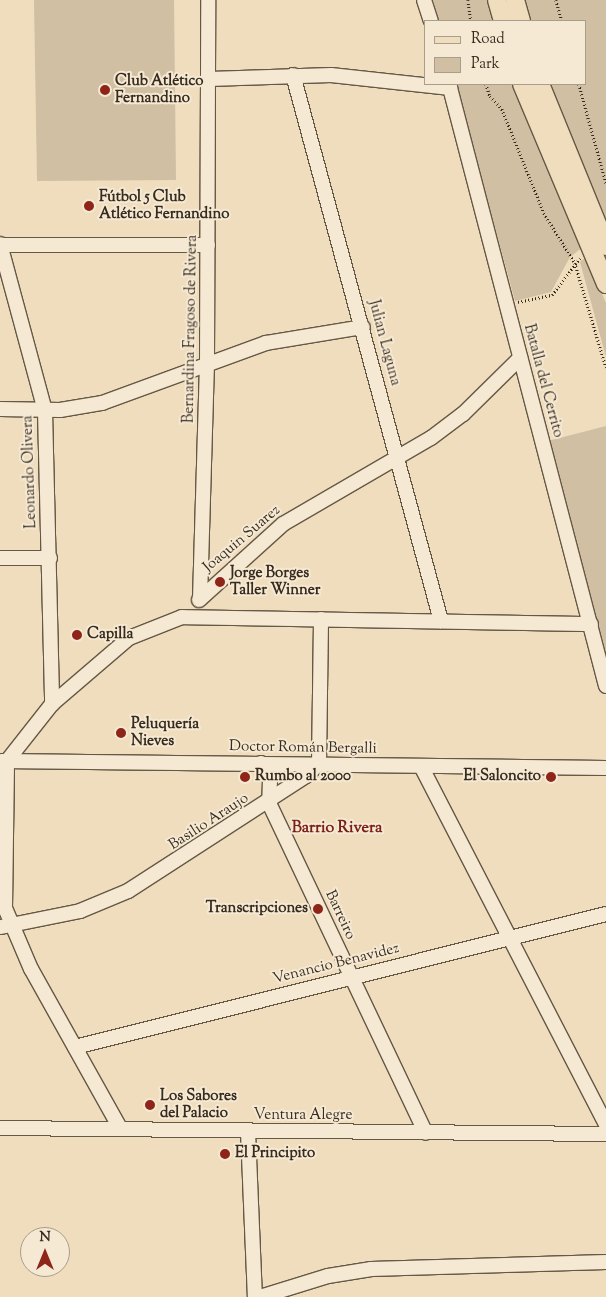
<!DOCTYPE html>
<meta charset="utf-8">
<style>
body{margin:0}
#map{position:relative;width:606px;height:1297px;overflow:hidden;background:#efddbd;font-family:"Sorts Mill Goudy",serif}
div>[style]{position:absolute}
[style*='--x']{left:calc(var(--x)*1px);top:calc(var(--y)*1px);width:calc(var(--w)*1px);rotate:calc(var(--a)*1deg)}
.green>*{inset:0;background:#d0bfa2}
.path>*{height:2.5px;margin-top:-1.25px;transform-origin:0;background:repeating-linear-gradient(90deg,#372b1d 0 1px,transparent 0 3.5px)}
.roads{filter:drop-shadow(1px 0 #655845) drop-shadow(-1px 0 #655845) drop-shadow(0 1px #655845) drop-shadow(0 -1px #655845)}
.minor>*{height:14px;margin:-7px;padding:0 7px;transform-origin:7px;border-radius:7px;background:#f5e9d4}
.major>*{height:18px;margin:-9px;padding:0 9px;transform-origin:9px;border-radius:9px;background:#efddbd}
.dots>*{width:14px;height:14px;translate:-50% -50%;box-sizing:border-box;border:2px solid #f5e9d4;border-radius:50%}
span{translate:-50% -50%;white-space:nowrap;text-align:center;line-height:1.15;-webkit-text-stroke:4px #f5e9d4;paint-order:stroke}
.poi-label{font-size:15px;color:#372b1d;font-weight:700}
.left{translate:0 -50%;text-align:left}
.right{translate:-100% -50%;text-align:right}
.street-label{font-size:15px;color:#372b1d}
.neighbourhood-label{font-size:16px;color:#7a1f14;font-weight:700}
.legend{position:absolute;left:424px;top:20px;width:162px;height:65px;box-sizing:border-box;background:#f5e9d4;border:1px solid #a99d8b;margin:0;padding:6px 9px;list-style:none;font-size:15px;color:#372b1d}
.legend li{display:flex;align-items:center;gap:10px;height:25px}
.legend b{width:25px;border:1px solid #a99d8b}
.north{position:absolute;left:20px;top:1227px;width:50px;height:50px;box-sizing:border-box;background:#f5e9d4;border:1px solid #a99d8b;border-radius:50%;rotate:0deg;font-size:14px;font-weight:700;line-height:20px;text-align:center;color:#372b1d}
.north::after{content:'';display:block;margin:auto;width:18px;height:22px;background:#8f2418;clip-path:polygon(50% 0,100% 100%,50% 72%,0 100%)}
</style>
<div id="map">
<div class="green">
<i style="clip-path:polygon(34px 0,174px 0,176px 180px,37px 181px)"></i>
<i style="clip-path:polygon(433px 0,489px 0,496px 21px,439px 21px)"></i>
<i style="clip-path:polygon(523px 0,606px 0,606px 228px,549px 84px,585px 84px,585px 21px,529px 21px)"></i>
<i style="clip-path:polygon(456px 84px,515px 84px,583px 247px,570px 257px,551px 292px,515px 301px)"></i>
<i style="clip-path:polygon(586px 257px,606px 303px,606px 357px,580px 262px)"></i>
<i style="clip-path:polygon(606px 426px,606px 660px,548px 441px)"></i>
</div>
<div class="path">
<i style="--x:468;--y:0;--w:21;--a:82"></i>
<i style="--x:556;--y:0;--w:22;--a:74"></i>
<i style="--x:486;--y:84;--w:13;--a:72"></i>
<i style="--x:490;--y:96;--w:18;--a:47"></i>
<i style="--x:502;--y:109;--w:112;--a:68"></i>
<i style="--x:544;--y:213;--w:59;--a:58.2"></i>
<i style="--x:575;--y:263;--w:109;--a:73.4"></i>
<i style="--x:579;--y:84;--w:103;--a:74.7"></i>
<i style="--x:518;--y:302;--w:35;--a:-12"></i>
<i style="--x:552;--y:295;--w:46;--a:-52.9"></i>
</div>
<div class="roads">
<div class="minor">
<i style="--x:424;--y:0;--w:22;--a:72"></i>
<i style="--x:293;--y:75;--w:566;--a:74.83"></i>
<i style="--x:209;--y:79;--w:122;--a:-1.9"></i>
<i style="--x:331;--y:75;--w:120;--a:6.2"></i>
<i style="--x:449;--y:84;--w:622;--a:75.38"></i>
<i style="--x:0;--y:244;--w:173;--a:74.9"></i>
<i style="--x:45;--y:411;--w:293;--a:88.6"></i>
<i style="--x:1;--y:245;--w:207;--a:0"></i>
<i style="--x:0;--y:409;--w:60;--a:1"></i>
<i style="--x:60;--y:410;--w:43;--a:-9.5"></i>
<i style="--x:102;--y:403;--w:175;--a:-20.1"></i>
<i style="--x:266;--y:343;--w:98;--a:-9.4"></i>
<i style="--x:0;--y:558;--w:50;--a:0"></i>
<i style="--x:200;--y:599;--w:236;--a:-88.3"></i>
<i style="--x:207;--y:363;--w:363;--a:-89.8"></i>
<i style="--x:199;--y:600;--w:113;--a:-42.1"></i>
<i style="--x:283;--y:524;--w:171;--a:-30.2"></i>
<i style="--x:431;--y:438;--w:40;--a:-37"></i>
<i style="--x:463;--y:414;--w:80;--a:-44.5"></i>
<i style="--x:1;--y:761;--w:605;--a:0.66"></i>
<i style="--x:261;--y:763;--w:19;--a:62"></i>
<i style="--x:270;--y:780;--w:23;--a:92"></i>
<i style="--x:269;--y:803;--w:365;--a:64.6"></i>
<i style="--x:421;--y:766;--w:403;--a:62.7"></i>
<i style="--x:1;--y:927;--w:81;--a:-11.4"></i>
<i style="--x:80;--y:911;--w:52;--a:-22.6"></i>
<i style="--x:128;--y:891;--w:212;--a:-32.9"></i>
<i style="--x:306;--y:776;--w:18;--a:-43"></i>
<i style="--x:319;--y:764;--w:145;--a:-89.2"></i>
<i style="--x:75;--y:1047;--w:547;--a:-14.06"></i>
<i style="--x:0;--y:1128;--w:606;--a:0.57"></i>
<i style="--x:120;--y:1128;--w:182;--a:-119.2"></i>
<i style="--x:31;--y:969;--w:66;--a:-113.1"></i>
<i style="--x:5;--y:908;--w:147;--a:-89.2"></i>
<i style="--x:7;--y:761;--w:73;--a:-51.7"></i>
<i style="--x:52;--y:704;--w:101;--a:-40.6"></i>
<i style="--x:129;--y:638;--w:57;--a:-21.6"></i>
<i style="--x:182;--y:617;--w:409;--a:1"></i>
<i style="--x:248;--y:1132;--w:165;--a:87.6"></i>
<i style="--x:260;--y:1297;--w:71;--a:-17.2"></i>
<i style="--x:328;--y:1276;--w:44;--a:-9.2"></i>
<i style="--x:371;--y:1269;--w:235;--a:-1.7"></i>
</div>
<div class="major">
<i style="--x:497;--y:0;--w:22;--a:74"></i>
<i style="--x:515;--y:0;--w:22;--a:74"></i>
<i style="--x:522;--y:84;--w:217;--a:67.2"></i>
<i style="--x:540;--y:84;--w:175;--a:67.8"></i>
</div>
</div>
<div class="dots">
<i style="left:105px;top:90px;background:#8f2418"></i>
<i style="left:89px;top:206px;background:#8f2418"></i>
<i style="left:220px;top:582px;background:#8f2418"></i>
<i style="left:77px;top:635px;background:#8f2418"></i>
<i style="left:121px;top:733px;background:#8f2418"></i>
<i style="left:245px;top:777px;background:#8f2418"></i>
<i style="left:551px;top:777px;background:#8f2418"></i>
<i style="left:318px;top:909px;background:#8f2418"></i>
<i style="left:150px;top:1105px;background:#8f2418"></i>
<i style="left:225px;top:1154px;background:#8f2418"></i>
</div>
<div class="poi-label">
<span class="left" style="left:115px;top:90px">Club Atlético<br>Fernandino</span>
<span class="left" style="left:99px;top:206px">Fútbol 5 Club<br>Atlético Fernandino</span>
<span class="left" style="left:230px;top:582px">Jorge Borges<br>Taller Winner</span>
<span class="left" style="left:87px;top:635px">Capilla</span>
<span class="left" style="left:131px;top:733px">Peluquería<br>Nieves</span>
<span class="left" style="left:255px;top:777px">Rumbo al 2000</span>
<span class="right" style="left:541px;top:777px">El Saloncito</span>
<span class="right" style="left:308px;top:909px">Transcripciones</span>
<span class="left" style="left:160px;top:1105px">Los Sabores<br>del Palacio</span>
<span class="left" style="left:235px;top:1154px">El Principito</span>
</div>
<div class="street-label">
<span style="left:191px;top:329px;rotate:-89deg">Bernardina Fragoso de Rivera</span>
<span style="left:384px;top:343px;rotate:75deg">Julian Laguna</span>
<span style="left:543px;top:381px;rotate:75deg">Batalla del Cerrito</span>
<span style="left:30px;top:472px;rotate:-92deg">Leonardo Olivera</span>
<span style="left:242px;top:539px;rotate:-40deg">Joaquin Suarez</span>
<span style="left:303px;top:748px;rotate:1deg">Doctor Román Bergalli</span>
<span style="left:209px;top:822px;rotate:-33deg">Basilio Araujo</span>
<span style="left:340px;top:915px;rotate:65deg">Barreiro</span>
<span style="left:336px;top:964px;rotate:-14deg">Venancio Benavidez</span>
<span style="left:303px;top:1116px">Ventura Alegre</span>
</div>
<div class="neighbourhood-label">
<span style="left:337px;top:829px">Barrio Rivera</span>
</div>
<ul class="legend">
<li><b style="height:6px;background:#efddbd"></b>Road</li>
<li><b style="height:14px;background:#d0bfa2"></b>Park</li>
</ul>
<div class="north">N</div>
</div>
